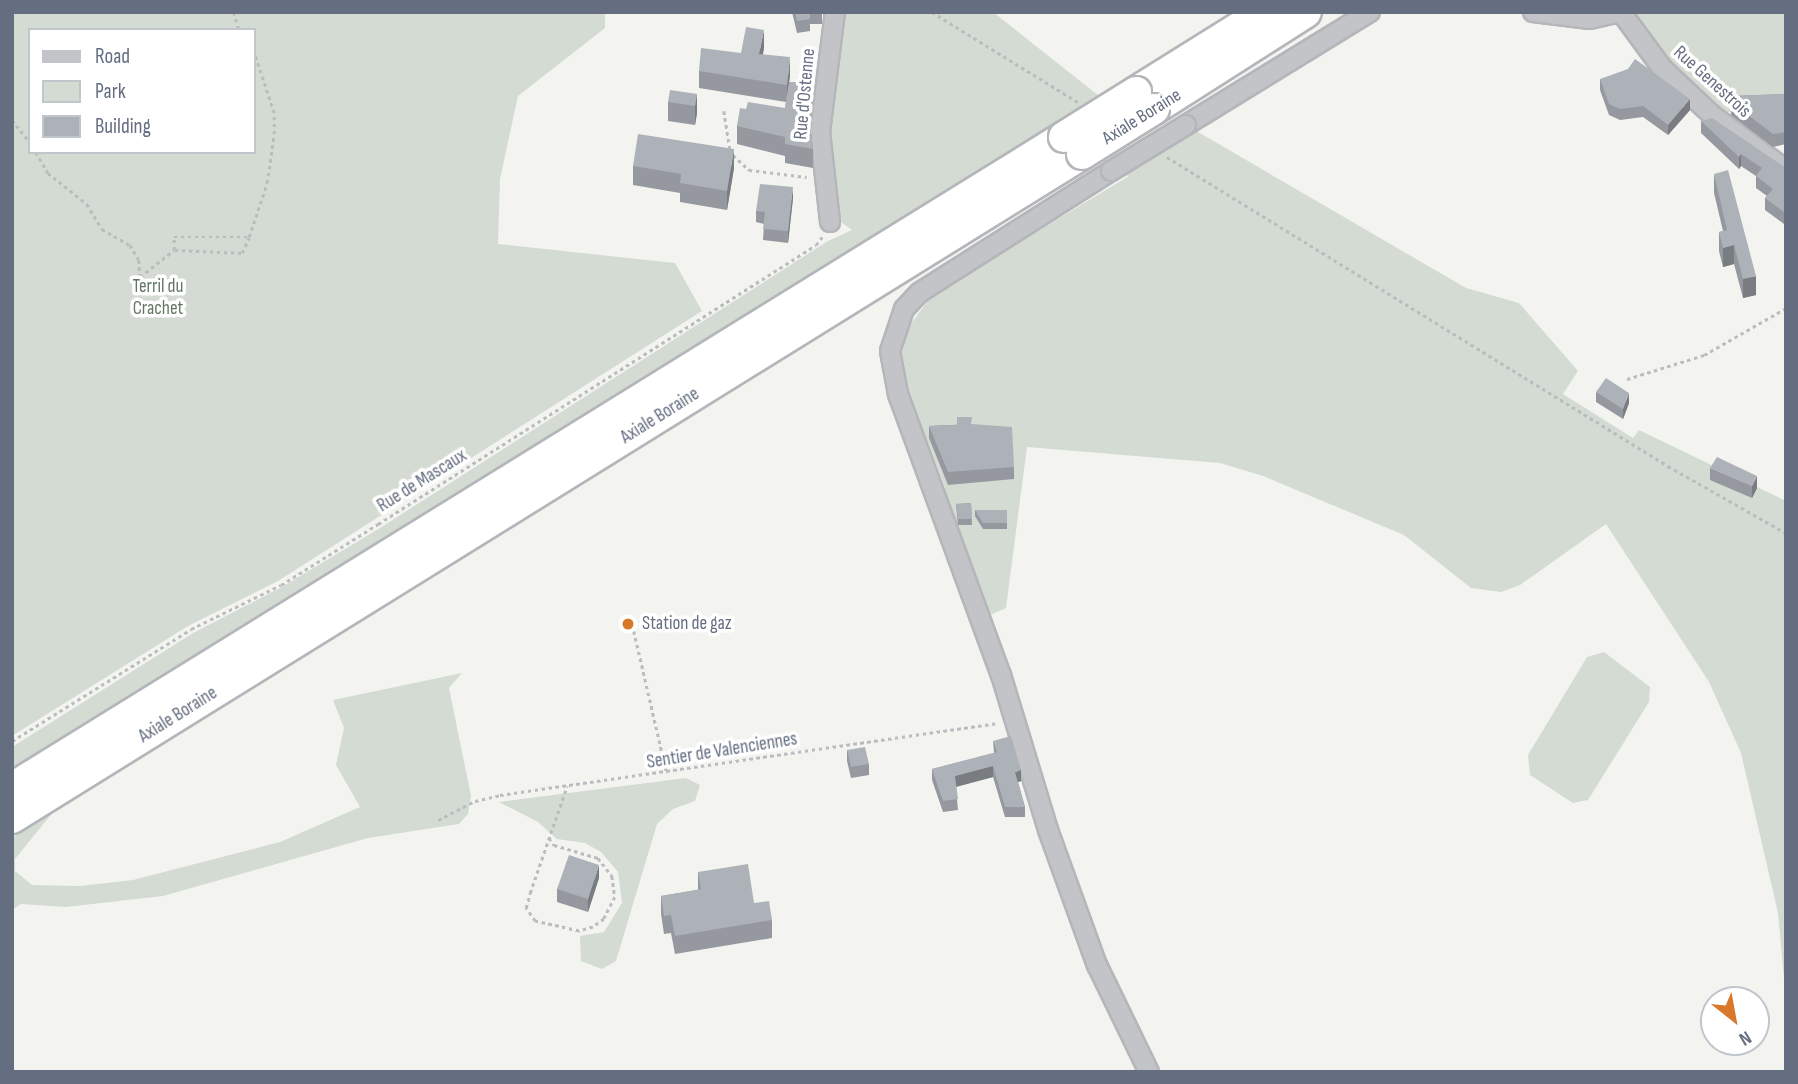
<!DOCTYPE html>
<style>
body{margin:0}
#map{position:relative;width:1798px;height:1084px;overflow:hidden;background:#f3f4f0;font-family:"Sofia Sans Condensed",sans-serif}
div>[style]{position:absolute}
[style*='--x']{left:calc(var(--x)*1px);top:calc(var(--y)*1px);width:calc(var(--w)*1px);rotate:calc(var(--a)*1deg)}
.green>*{inset:0;background:#d3dbd2}
.path>*{height:2.5px;margin-top:-1.25px;transform-origin:0;background:repeating-linear-gradient(90deg,#bbbcbf 0 3.5px,transparent 0 7px)}
.roads{filter:drop-shadow(2px 0 #b4b6ba) drop-shadow(-2px 0 #b4b6ba) drop-shadow(0 2px #b4b6ba) drop-shadow(0 -2px #b4b6ba)}
.minor>*{height:18px;margin:-9px;padding:0 9px;transform-origin:9px;border-radius:9px;background:#c2c4c8}
.trunk>*{height:30px;margin:-15px;padding:0 15px;transform-origin:15px;border-radius:15px;background:#fff}
.bridges{filter:drop-shadow(2px 0 #b4b6ba) drop-shadow(-2px 0 #b4b6ba) drop-shadow(0 2px #b4b6ba) drop-shadow(0 -2px #b4b6ba)}
.minor-bridge>*{height:18px;margin:-9px;padding:0 9px;transform-origin:9px;border-radius:9px;background:#c2c4c8}
.trunk-bridge>*{height:30px;margin:-15px;padding:0 15px;transform-origin:15px;border-radius:15px;background:#fff}
.wall>*{inset:0;background:#95989e}
.shaded-wall>*{inset:0;background:#797c81}
.building>*{inset:0;background:#adb1b8}
.dots>*{width:19px;height:19px;translate:-50% -50%;box-sizing:border-box;border:4px solid #fff;border-radius:50%}
span{translate:-50% -50%;white-space:nowrap;text-align:center;line-height:1.15;-webkit-text-stroke:7px #fff;paint-order:stroke}
.street-label{font-size:19px;color:#646e80}
.park-label{font-size:19px;color:#637763}
.poi-label{font-size:19px;color:#646e80}
.left{translate:0 -50%;text-align:left}
.frame{position:absolute;inset:0;border:14px solid #646e80;pointer-events:none}
.legend{position:absolute;left:28px;top:28px;width:228px;height:126px;box-sizing:border-box;background:#fff;border:2px solid #c1c5cc;margin:0;padding:9px 12px;list-style:none;font-size:21px;color:#646e80}
.legend li{display:flex;align-items:center;gap:14px;height:35px}
.legend b{width:35px;border:2px solid #c1c5cc}
.north{position:absolute;left:1700px;top:986px;width:70px;height:70px;box-sizing:border-box;background:#fff;border:2px solid #c1c5cc;border-radius:50%;rotate:149deg;font-size:19px;font-weight:700;line-height:28px;text-align:center;color:#646e80}
.north::after{content:'';display:block;margin:auto;width:24px;height:32px;background:#d9782b;clip-path:polygon(50% 0,100% 100%,50% 72%,0 100%)}
</style>
<div id="map">
<div class="green">
<i style="clip-path:polygon(evenodd,12px 12px,605px 12px,605px 28px,518px 96px,500px 179px,498px 244px,675px 263px,702px 311px,278px 581px,188px 626px,12px 736px,12px 12px,30px 30px,254px 30px,254px 152px,30px 152px,30px 30px)"></i>
<i style="clip-path:polygon(835px 12px,993px 12px,1113px 107px,12px 788px,12px 747px,193px 633px,282px 587px,380px 528px,828px 241px,852px 230px,838px 220px,824px 179px)"></i>
<i style="clip-path:polygon(1621px 12px,1786px 12px,1786px 101px,1712px 115px)"></i>
<i style="clip-path:polygon(1186px 125px,1466px 288px,1519px 303px,1578px 371px,1563px 394px,1633px 438px,1639px 430px,1786px 501px,1786px 1001px,1778px 913px,1741px 753px,1709px 682px,1606px 524px,1520px 585px,1501px 592px,1471px 588px,1404px 535px,1263px 476px,1220px 463px,1027px 447px,1006px 608px,986px 617px,941px 495px,945px 488px,927px 440px,917px 432px,895px 366px,906px 330px,933px 294px,1129px 176px,1111px 171px)"></i>
<i style="clip-path:polygon(1604px 652px,1650px 687px,1649px 702px,1588px 800px,1573px 803px,1530px 775px,1528px 755px,1587px 657px)"></i>
<i style="clip-path:polygon(462px 673px,449px 688px,471px 796px,468px 814px,459px 824px,368px 838px,163px 896px,66px 907px,21px 904px,12px 910px,12px 837px,54px 811px,15px 859px,15px 871px,32px 885px,80px 886px,133px 880px,280px 842px,360px 807px,336px 765px,344px 728px,333px 700px)"></i>
<i style="clip-path:polygon(686px 778px,700px 785px,695px 801px,673px 809px,657px 824px,616px 961px,602px 969px,581px 961px,580px 936px,604px 932px,622px 903px,618px 872px,601px 852px,585px 843px,557px 839px,538px 822px,499px 802px)"></i>
</div>
<div class="path">
<i style="--x:234;--y:12;--w:19;--a:74"></i>
<i style="--x:932;--y:12;--w:172;--a:31.7"></i>
<i style="--x:724;--y:111;--w:38;--a:81"></i>
<i style="--x:12;--y:120;--w:28;--a:51"></i>
<i style="--x:36;--y:152;--w:24;--a:60"></i>
<i style="--x:48;--y:173;--w:50;--a:38.5"></i>
<i style="--x:87;--y:204;--w:29;--a:59"></i>
<i style="--x:102;--y:229;--w:32;--a:30"></i>
<i style="--x:130;--y:245;--w:17;--a:59"></i>
<i style="--x:139;--y:260;--w:17;--a:87"></i>
<i style="--x:140;--y:277;--w:43;--a:-38.5"></i>
<i style="--x:174;--y:250;--w:13;--a:-90"></i>
<i style="--x:174;--y:237;--w:75;--a:0"></i>
<i style="--x:249;--y:237;--w:57;--a:-71.6"></i>
<i style="--x:267;--y:183;--w:49;--a:-81.9"></i>
<i style="--x:274;--y:134;--w:21;--a:-90"></i>
<i style="--x:274;--y:113;--w:63;--a:-108.4"></i>
<i style="--x:733;--y:155;--w:22;--a:43"></i>
<i style="--x:749;--y:170;--w:58;--a:6.9"></i>
<i style="--x:1167;--y:157;--w:589;--a:31.66"></i>
<i style="--x:1668;--y:466;--w:136;--a:29.6"></i>
<i style="--x:175;--y:250;--w:67;--a:2.6"></i>
<i style="--x:242;--y:253;--w:17;--a:-66"></i>
<i style="--x:1627;--y:379;--w:81;--a:-17.3"></i>
<i style="--x:1704;--y:355;--w:95;--a:-29.8"></i>
<i style="--x:634;--y:631;--w:147;--a:77"></i>
<i style="--x:12;--y:741;--w:211;--a:-32"></i>
<i style="--x:191;--y:629;--w:100;--a:-26.1"></i>
<i style="--x:281;--y:585;--w:115;--a:-32.2"></i>
<i style="--x:378;--y:524;--w:519;--a:-32.5"></i>
<i style="--x:816;--y:245;--w:10;--a:-53"></i>
<i style="--x:438;--y:820;--w:42;--a:-27.2"></i>
<i style="--x:475;--y:801;--w:26;--a:-13"></i>
<i style="--x:500;--y:795;--w:503;--a:-8.23"></i>
<i style="--x:549;--y:838;--w:9;--a:54"></i>
<i style="--x:554;--y:845;--w:46;--a:16.5"></i>
<i style="--x:598;--y:858;--w:23;--a:52"></i>
<i style="--x:612;--y:876;--w:21;--a:82"></i>
<i style="--x:615;--y:897;--w:25;--a:117"></i>
<i style="--x:604;--y:919;--w:14;--a:144"></i>
<i style="--x:593;--y:927;--w:15;--a:164"></i>
<i style="--x:579;--y:931;--w:45;--a:-167.2"></i>
<i style="--x:535;--y:921;--w:16;--a:-125"></i>
<i style="--x:526;--y:908;--w:16;--a:-75"></i>
<i style="--x:530;--y:893;--w:113;--a:-70.9"></i>
</div>
<div class="roads">
<div class="minor">
<i style="--x:1533;--y:12;--w:57;--a:7"></i>
<i style="--x:1590;--y:19;--w:32;--a:-13"></i>
<i style="--x:1621;--y:12;--w:69;--a:53.8"></i>
<i style="--x:1662;--y:68;--w:69;--a:43.2"></i>
<i style="--x:1712;--y:115;--w:92;--a:36.6"></i>
<i style="--x:1186;--y:125;--w:216;--a:-31.6"></i>
<i style="--x:1111;--y:171;--w:227;--a:147.6"></i>
<i style="--x:919;--y:293;--w:22;--a:133"></i>
<i style="--x:904;--y:309;--w:44;--a:108.4"></i>
<i style="--x:890;--y:351;--w:44;--a:79.5"></i>
<i style="--x:898;--y:394;--w:299;--a:69.9"></i>
<i style="--x:1001;--y:675;--w:162;--a:73.1"></i>
<i style="--x:1048;--y:830;--w:144;--a:70.1"></i>
<i style="--x:1097;--y:965;--w:119;--a:64.1"></i>
<i style="--x:830;--y:222;--w:91;--a:-96.3"></i>
<i style="--x:820;--y:132;--w:121;--a:-82.9"></i>
</div>
<div class="trunk">
<i style="--x:1136;--y:92;--w:151;--a:-32"></i>
<i style="--x:1154;--y:109;--w:180;--a:-32.5"></i>
<i style="--x:12;--y:788;--w:1237;--a:-31.75"></i>
<i style="--x:12;--y:818;--w:1259;--a:-31.82"></i>
</div>
</div>
<div class="bridges">
<div class="minor-bridge">
<i style="--x:1111;--y:171;--w:88;--a:-31.5"></i>
</div>
<div class="trunk-bridge">
<i style="--x:1064;--y:137;--w:85;--a:-32"></i>
<i style="--x:1082;--y:154;--w:85;--a:-32"></i>
</div>
</div>
<div class="wall">
<i style="clip-path:polygon(792px 12px,822px 12px,822px 24px,810px 24px,810px 31px,797px 33px)"></i>
<i style="clip-path:polygon(764px 48px,763px 54px,790px 75px,789px 82px,812px 100px,810px 124px,813px 149px,813px 168px,785px 163px,785px 156px,737px 144px,737px 126px,746px 109px,785px 108px,786px 102px,699px 88px,699px 71px,741px 53px)"></i>
<i style="clip-path:polygon(1600px 79px,1690px 110px,1668px 135px,1643px 117px,1620px 120px,1609px 115px,1600px 90px)"></i>
<i style="clip-path:polygon(697px 94px,697px 113px,695px 125px,668px 121px,668px 102px)"></i>
<i style="clip-path:polygon(1786px 94px,1786px 144px,1773px 147px,1731px 115px,1730px 96px)"></i>
<i style="clip-path:polygon(1701px 121px,1786px 168px,1784px 224px,1765px 210px,1765px 198px,1767px 196px,1756px 188px,1756px 176px,1741px 166px,1739px 169px,1701px 133px)"></i>
<i style="clip-path:polygon(633px 166px,734px 168px,727px 210px,680px 202px,680px 193px,633px 185px)"></i>
<i style="clip-path:polygon(1714px 174px,1756px 295px,1743px 298px,1734px 264px,1723px 267px,1719px 251px,1719px 232px,1723px 231px,1714px 193px)"></i>
<i style="clip-path:polygon(793px 198px,788px 243px,763px 240px,764px 224px,756px 222px,756px 211px)"></i>
<i style="clip-path:polygon(1596px 392px,1629px 403px,1623px 419px,1596px 402px)"></i>
<i style="clip-path:polygon(972px 424px,1014px 467px,1014px 479px,948px 485px,929px 438px,929px 426px)"></i>
<i style="clip-path:polygon(1710px 468px,1757px 488px,1752px 498px,1710px 480px)"></i>
<i style="clip-path:polygon(971px 503px,972px 525px,958px 525px,956px 504px)"></i>
<i style="clip-path:polygon(975px 510px,1007px 510px,1007px 529px,983px 529px,975px 516px)"></i>
<i style="clip-path:polygon(993px 741px,1021px 781px,1018px 782px,1025px 807px,1025px 817px,1005px 817px,993px 777px,956px 787px,958px 810px,943px 812px,932px 780px,932px 769px,994px 753px)"></i>
<i style="clip-path:polygon(847px 750px,869px 764px,869px 775px,851px 778px,847px 761px)"></i>
<i style="clip-path:polygon(698px 872px,754px 903px,772px 920px,772px 938px,675px 954px,671px 933px,664px 934px,661px 914px,661px 896px,698px 890px)"></i>
<i style="clip-path:polygon(599px 878px,588px 912px,557px 902px,557px 889px)"></i>
</div>
<div class="shaded-wall">
<i style="clip-path:polygon(764px 30px,764px 48px,759px 72px,759px 54px)"></i>
<i style="clip-path:polygon(790px 57px,790px 75px,787px 102px,787px 85px)"></i>
<i style="clip-path:polygon(812px 82px,812px 100px,809px 133px,809px 115px)"></i>
<i style="clip-path:polygon(697px 94px,697px 113px,695px 125px,695px 106px)"></i>
<i style="clip-path:polygon(1690px 99px,1690px 110px,1668px 135px,1668px 125px)"></i>
<i style="clip-path:polygon(734px 149px,734px 168px,727px 210px,727px 191px)"></i>
<i style="clip-path:polygon(1741px 154px,1741px 166px,1739px 169px,1739px 157px)"></i>
<i style="clip-path:polygon(793px 187px,793px 198px,788px 243px,788px 231px)"></i>
<i style="clip-path:polygon(1786px 209px,1786px 221px,1784px 224px,1784px 212px)"></i>
<i style="clip-path:polygon(1734px 245px,1734px 264px,1723px 267px,1723px 248px)"></i>
<i style="clip-path:polygon(1756px 276px,1756px 295px,1743px 298px,1743px 279px)"></i>
<i style="clip-path:polygon(1629px 393px,1629px 403px,1623px 419px,1623px 409px)"></i>
<i style="clip-path:polygon(1757px 476px,1757px 488px,1752px 498px,1752px 486px)"></i>
<i style="clip-path:polygon(993px 766px,993px 777px,955px 787px,955px 776px)"></i>
<i style="clip-path:polygon(1021px 770px,1021px 781px,1015px 783px,1015px 772px)"></i>
<i style="clip-path:polygon(599px 865px,599px 878px,588px 912px,588px 899px)"></i>
</div>
<div class="building">
<i style="clip-path:polygon(795px 12px,816px 12px,810px 12px,810px 19px,797px 21px)"></i>
<i style="clip-path:polygon(746px 27px,764px 30px,759px 54px,790px 57px,787px 85px,699px 71px,701px 48px,741px 53px)"></i>
<i style="clip-path:polygon(1635px 59px,1690px 99px,1668px 125px,1643px 106px,1620px 109px,1609px 104px,1600px 79px,1628px 69px)"></i>
<i style="clip-path:polygon(789px 82px,812px 82px,809px 115px,813px 149px,785px 144px,785px 137px,737px 126px,740px 108px,746px 109px,748px 102px,785px 108px)"></i>
<i style="clip-path:polygon(670px 90px,697px 94px,695px 106px,668px 102px)"></i>
<i style="clip-path:polygon(1786px 94px,1786px 132px,1773px 134px,1731px 102px,1730px 96px)"></i>
<i style="clip-path:polygon(1712px 118px,1786px 168px,1786px 209px,1784px 212px,1765px 198px,1773px 189px,1756px 176px,1762px 168px,1741px 154px,1739px 157px,1701px 121px)"></i>
<i style="clip-path:polygon(638px 134px,734px 149px,727px 191px,680px 183px,681px 174px,633px 166px)"></i>
<i style="clip-path:polygon(1728px 170px,1756px 276px,1743px 279px,1734px 245px,1723px 248px,1719px 232px,1727px 230px,1714px 174px)"></i>
<i style="clip-path:polygon(760px 184px,793px 187px,788px 231px,763px 229px,765px 212px,756px 211px)"></i>
<i style="clip-path:polygon(1606px 378px,1629px 393px,1623px 409px,1596px 392px)"></i>
<i style="clip-path:polygon(957px 417px,972px 417px,971px 424px,1012px 427px,1014px 467px,948px 472px,929px 426px,957px 425px)"></i>
<i style="clip-path:polygon(1717px 457px,1757px 476px,1752px 486px,1710px 468px)"></i>
<i style="clip-path:polygon(971px 503px,972px 519px,958px 519px,956px 504px)"></i>
<i style="clip-path:polygon(975px 510px,1007px 510px,1007px 523px,983px 523px)"></i>
<i style="clip-path:polygon(1011px 736px,1021px 770px,1015px 772px,1025px 807px,1005px 807px,993px 766px,955px 776px,958px 799px,943px 801px,932px 769px,997px 752px,993px 741px)"></i>
<i style="clip-path:polygon(865px 747px,869px 764px,851px 767px,847px 750px)"></i>
<i style="clip-path:polygon(569px 855px,599px 865px,588px 899px,557px 889px)"></i>
<i style="clip-path:polygon(748px 864px,754px 903px,769px 901px,772px 920px,675px 936px,671px 915px,664px 916px,661px 896px,701px 889px,698px 872px)"></i>
</div>
<div class="dots">
<i style="left:628px;top:624px;background:#d9782b"></i>
</div>
<div class="street-label">
<span style="left:1712px;top:82px;rotate:42deg">Rue Genestrois</span>
<span style="left:805px;top:94px;rotate:-85deg">Rue d'Ostenne</span>
<span style="left:1142px;top:117px;rotate:-32deg">Axiale Boraine</span>
<span style="left:660px;top:416px;rotate:-32deg">Axiale Boraine</span>
<span style="left:422px;top:481px;rotate:-32deg">Rue de Mascaux</span>
<span style="left:178px;top:715px;rotate:-32deg">Axiale Boraine</span>
<span style="left:722px;top:751px;rotate:-9deg">Sentier de Valenciennes</span>
</div>
<div class="park-label">
<span style="left:158px;top:298px">Terril du<br>Crachet</span>
</div>
<div class="poi-label">
<span class="left" style="left:642px;top:624px">Station de gaz</span>
</div>
<div class="frame"></div>
<ul class="legend">
<li><b style="height:9px;background:#c2c4c8"></b>Road</li>
<li><b style="height:19px;background:#d3dbd2"></b>Park</li>
<li><b style="height:19px;background:#adb1b8"></b>Building</li>
</ul>
<div class="north">N</div>
</div>
